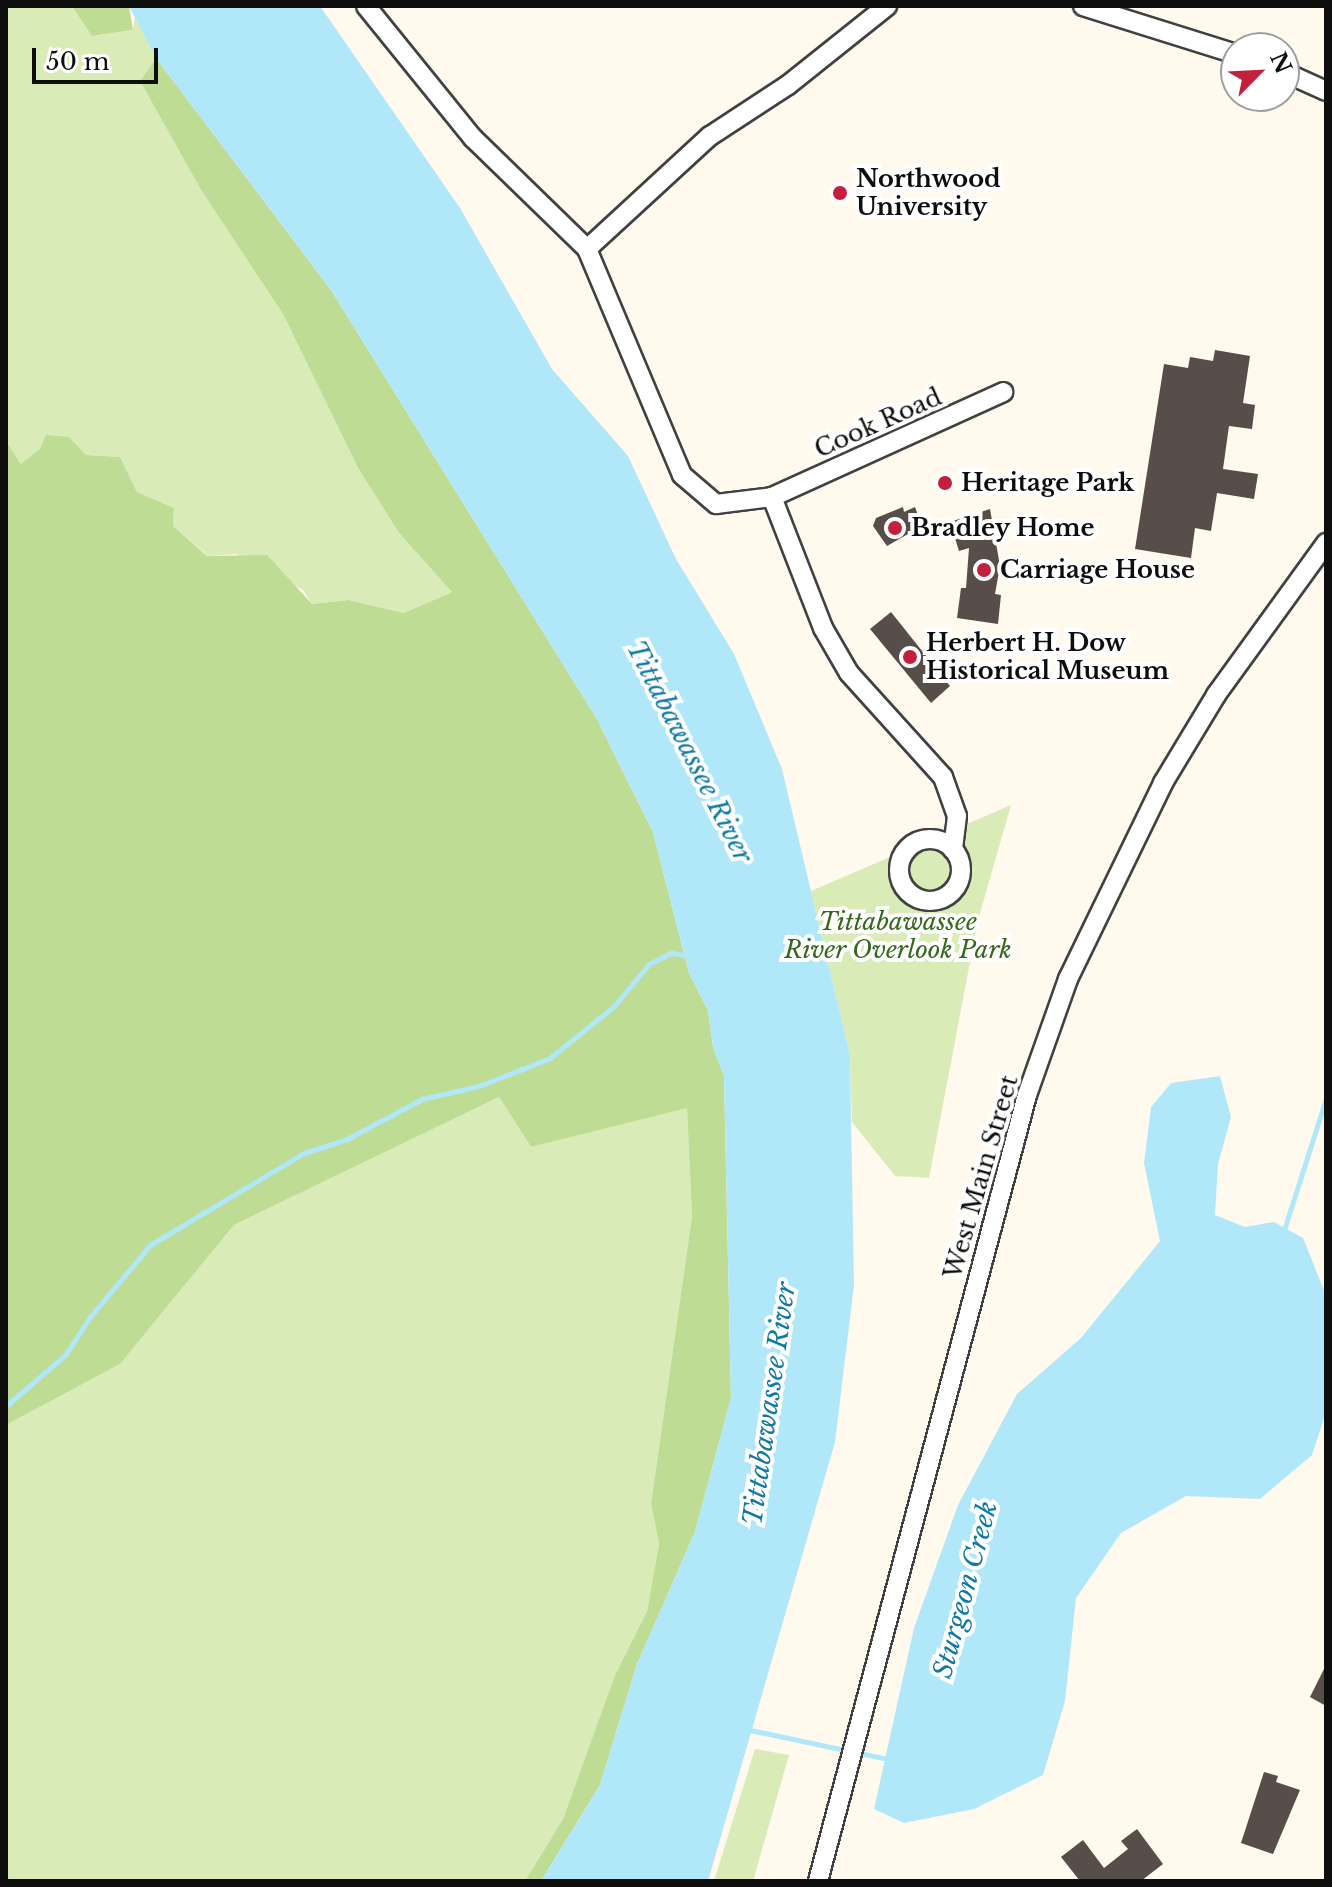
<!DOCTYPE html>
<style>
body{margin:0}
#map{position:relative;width:1332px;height:1887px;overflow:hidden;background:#fff9ee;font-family:"Libre Baskerville",serif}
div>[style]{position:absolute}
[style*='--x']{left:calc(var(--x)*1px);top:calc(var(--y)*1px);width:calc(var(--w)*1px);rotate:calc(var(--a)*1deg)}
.green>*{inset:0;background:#d9ebb6}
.forest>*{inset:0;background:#bfdc95}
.water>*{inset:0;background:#b1e8f9}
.stream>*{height:5px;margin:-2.5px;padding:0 2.5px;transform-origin:2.5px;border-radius:2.5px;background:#b1e8f9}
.building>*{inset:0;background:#574d49}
.roads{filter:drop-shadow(2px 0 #414141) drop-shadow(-2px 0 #414141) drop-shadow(0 2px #414141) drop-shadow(0 -2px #414141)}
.minor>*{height:18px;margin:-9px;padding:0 9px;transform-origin:9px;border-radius:9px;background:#fff}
.minor>.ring{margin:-9px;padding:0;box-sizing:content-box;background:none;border:18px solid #fff;border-radius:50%}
.dots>*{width:22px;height:22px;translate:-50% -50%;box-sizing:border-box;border:4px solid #fff;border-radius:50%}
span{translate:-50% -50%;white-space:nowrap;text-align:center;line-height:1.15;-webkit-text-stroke:8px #fff;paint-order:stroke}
.poi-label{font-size:24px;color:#0e0e0e;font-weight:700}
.left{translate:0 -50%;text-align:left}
.street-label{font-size:24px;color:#0e0e0e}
.park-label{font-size:24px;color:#36681b;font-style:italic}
.water-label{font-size:26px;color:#1179a5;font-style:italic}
.frame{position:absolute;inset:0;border:8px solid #0e0e0e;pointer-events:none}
.north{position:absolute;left:1220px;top:32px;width:80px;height:80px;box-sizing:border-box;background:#fff;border:2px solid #9f9f9f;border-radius:50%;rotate:66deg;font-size:22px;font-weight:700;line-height:32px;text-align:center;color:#0e0e0e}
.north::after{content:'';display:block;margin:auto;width:28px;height:36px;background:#c3203e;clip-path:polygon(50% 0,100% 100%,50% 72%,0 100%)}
.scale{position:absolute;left:32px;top:48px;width:126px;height:36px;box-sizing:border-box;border:4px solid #0e0e0e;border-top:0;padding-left:10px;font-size:24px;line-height:28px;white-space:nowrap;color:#0e0e0e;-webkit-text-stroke:6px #fff;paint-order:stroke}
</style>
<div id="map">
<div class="green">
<i style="clip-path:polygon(6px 6px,72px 6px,93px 36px,133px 30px,135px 16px,156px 58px,140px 81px,201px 190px,283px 314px,358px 468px,399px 533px,452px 592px,404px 613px,348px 600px,312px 604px,303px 590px,237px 554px,208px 556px,173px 526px,174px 508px,137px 492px,120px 457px,86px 455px,69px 437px,21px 464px,6px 441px)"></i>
<i style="clip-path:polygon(1011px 805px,978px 920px,929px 1178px,895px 1176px,852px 1122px,850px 1055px,811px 891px)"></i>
<i style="clip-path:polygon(499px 1097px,531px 1147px,687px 1107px,692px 1216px,651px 1504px,659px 1544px,647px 1611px,615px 1675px,563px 1819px,525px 1881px,6px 1881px,6px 1425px,120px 1364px,234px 1225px)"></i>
<i style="clip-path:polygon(755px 1749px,789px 1755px,753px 1881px,714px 1881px)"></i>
</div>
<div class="forest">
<i style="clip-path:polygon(72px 6px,129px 6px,133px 30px,92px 36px)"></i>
<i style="clip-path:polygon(156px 58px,331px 290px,597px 719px,653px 832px,689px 973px,708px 1010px,713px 1047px,724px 1076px,731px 1398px,695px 1532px,637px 1664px,600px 1785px,541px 1881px,525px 1881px,563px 1819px,615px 1675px,647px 1611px,659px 1544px,651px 1504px,692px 1216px,687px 1108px,531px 1147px,499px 1097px,234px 1225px,120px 1364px,6px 1425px,6px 441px,21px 464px,40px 449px,46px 435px,69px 437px,86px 455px,120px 457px,137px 492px,174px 508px,173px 526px,207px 556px,267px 555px,312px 604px,348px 600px,404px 613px,452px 592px,399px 533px,358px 468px,283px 314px,201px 190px,140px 81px)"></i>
</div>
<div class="water">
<i style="clip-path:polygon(129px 6px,320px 6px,460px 208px,552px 369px,628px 456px,676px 559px,734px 654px,782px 769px,850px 1055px,854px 1285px,835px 1442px,708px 1881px,541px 1881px,600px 1785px,637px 1664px,695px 1532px,731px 1398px,724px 1076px,713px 1047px,708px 1010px,689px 973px,653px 832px,597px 719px,331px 290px,156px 58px)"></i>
<i style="clip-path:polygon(1220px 1076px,1231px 1117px,1218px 1164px,1215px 1215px,1245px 1227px,1274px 1222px,1303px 1238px,1326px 1295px,1326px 1412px,1312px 1455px,1260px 1499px,1186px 1496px,1121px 1533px,1076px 1598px,1065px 1701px,1043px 1775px,974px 1809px,904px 1823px,874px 1809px,914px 1628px,958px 1505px,1017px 1394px,1081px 1338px,1160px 1241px,1144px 1163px,1151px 1107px,1171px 1083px)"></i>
</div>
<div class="stream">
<i style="--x:1283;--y:1233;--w:142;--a:-72.3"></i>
<i style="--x:6;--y:1406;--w:79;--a:-40.9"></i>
<i style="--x:66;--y:1354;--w:43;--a:-57.4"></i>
<i style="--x:89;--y:1318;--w:95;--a:-50.1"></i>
<i style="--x:150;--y:1245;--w:179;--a:-30.9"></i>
<i style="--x:304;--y:1153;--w:45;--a:-18"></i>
<i style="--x:347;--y:1139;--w:85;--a:-28.1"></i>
<i style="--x:422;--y:1099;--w:58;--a:-12.8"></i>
<i style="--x:479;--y:1086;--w:76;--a:-21.5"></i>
<i style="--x:550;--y:1058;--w:81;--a:-39"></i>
<i style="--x:613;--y:1007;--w:56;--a:-50.1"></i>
<i style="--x:649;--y:964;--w:25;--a:-27"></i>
<i style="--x:671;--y:953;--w:18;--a:9"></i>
<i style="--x:750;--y:1730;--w:145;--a:11.9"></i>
</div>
<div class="building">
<i style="clip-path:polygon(1215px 350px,1250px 356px,1243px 403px,1255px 405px,1252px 429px,1229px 426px,1223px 469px,1258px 474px,1254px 499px,1217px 493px,1211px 531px,1195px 528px,1191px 558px,1135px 549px,1164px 364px,1188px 368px,1190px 357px,1213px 361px)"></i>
<i style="clip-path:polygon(903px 507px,904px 512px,915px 507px,922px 526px,887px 546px,873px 526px,876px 518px)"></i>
<i style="clip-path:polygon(990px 509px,1000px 566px,995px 594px,1001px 595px,998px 624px,957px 618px,961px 588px,966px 588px,969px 548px,959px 551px,950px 522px)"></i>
<i style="clip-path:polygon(891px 612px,950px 686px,931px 703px,870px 629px)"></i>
<i style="clip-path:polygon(1326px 1665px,1326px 1706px,1310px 1697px)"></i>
<i style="clip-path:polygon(1264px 1772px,1278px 1776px,1276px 1782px,1300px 1790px,1273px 1854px,1241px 1843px)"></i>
<i style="clip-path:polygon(1137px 1829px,1163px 1864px,1141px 1881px,1080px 1881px,1061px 1857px,1083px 1840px,1104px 1868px,1128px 1849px,1121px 1841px)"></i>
</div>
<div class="roads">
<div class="minor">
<i style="--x:366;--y:6;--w:170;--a:51"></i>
<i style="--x:473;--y:138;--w:159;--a:44.2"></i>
<i style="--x:587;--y:249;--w:245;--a:67.2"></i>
<i style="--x:682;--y:475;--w:45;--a:40.5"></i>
<i style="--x:716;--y:504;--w:56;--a:-7.1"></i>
<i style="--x:772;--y:497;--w:254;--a:-24.4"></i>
<i style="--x:1083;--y:6;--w:160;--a:17.4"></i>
<i style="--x:1284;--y:72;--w:46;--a:24.3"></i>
<i style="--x:587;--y:249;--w:167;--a:-42.6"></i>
<i style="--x:710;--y:136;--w:93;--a:-33.2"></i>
<i style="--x:788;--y:85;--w:127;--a:-38.6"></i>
<i style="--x:772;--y:497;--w:141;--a:68.7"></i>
<i style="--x:823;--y:628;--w:52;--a:60"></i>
<i style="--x:849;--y:673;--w:140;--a:47.9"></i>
<i style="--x:943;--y:777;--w:41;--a:70.3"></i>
<i style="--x:957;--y:816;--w:34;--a:97"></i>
<i class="ring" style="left:899px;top:839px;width:44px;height:44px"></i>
<i style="--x:818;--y:1881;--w:813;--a:-75.11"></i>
<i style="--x:1027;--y:1095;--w:123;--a:-70.5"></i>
<i style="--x:1068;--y:979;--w:218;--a:-64.1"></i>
<i style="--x:1163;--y:783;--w:103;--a:-58.9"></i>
<i style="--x:1216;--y:695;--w:188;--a:-54.1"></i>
</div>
</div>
<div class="dots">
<i style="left:840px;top:193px;background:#c3203e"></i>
<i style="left:945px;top:483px;background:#c3203e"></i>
<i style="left:895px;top:528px;background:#c3203e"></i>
<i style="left:984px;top:570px;background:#c3203e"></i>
<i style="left:910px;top:657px;background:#c3203e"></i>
</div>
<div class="poi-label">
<span class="left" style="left:856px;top:193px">Northwood<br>University</span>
<span class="left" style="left:961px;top:483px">Heritage Park</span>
<span class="left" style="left:911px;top:528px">Bradley Home</span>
<span class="left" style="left:1000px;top:570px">Carriage House</span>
<span class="left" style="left:926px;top:657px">Herbert H. Dow<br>Historical Museum</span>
</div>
<div class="street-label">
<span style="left:878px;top:423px;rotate:-24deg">Cook Road</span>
<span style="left:981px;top:1177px;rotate:-74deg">West Main Street</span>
</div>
<div class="park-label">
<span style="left:898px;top:936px">Tittabawassee<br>River Overlook Park</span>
</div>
<div class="water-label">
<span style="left:689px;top:752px;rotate:63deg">Tittabawassee River</span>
<span style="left:770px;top:1404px;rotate:-82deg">Tittabawassee River</span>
<span style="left:966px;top:1590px;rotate:-75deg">Sturgeon Creek</span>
</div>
<div class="frame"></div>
<div class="north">N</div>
<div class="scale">50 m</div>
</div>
